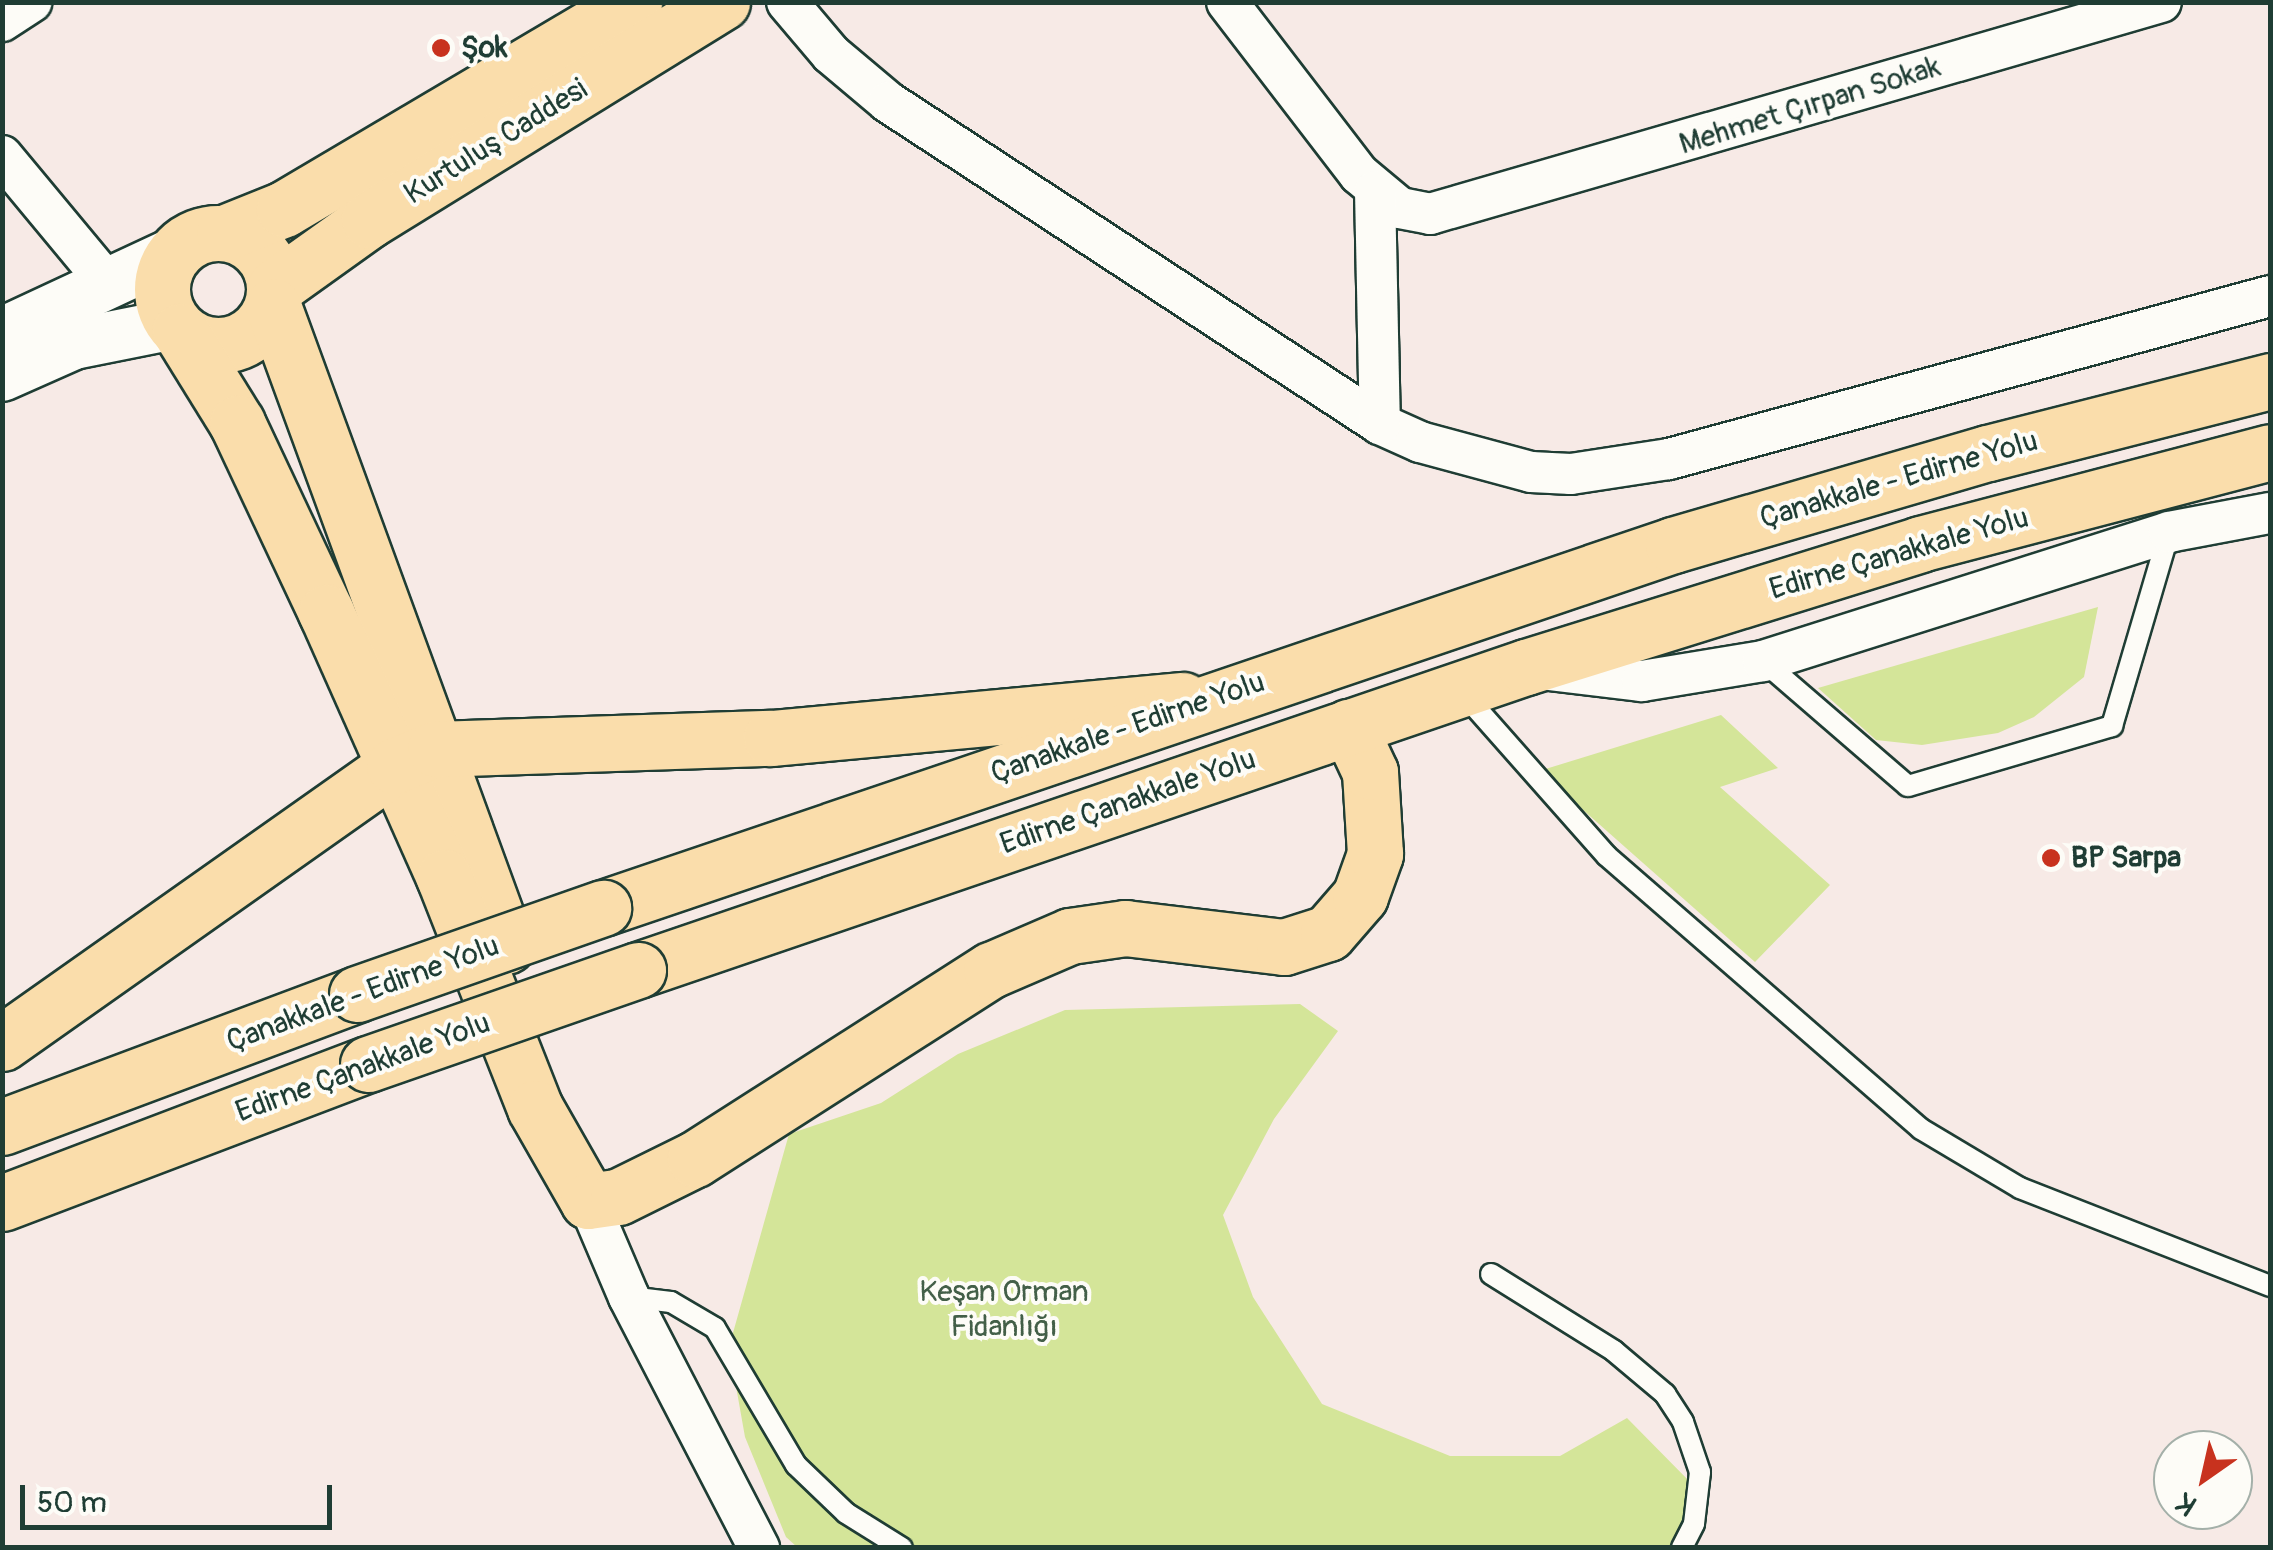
<!DOCTYPE html>
<meta charset="utf-8">
<style>
body{margin:0}
#map{position:relative;width:2273px;height:1550px;overflow:hidden;background:#f7eae6;font-family:Pangolin,sans-serif}
div>[style]{position:absolute}
[style*='--x']{left:calc(var(--x)*1px);top:calc(var(--y)*1px);width:calc(var(--w)*1px);rotate:calc(var(--a)*1deg)}
.green>*{inset:0;background:#d4e599}
.roads{filter:drop-shadow(2px 0 #1f3d34) drop-shadow(-2px 0 #1f3d34) drop-shadow(0 2px #1f3d34) drop-shadow(0 -2px #1f3d34)}
.service>*{height:20px;margin:-10px;padding:0 10px;transform-origin:10px;border-radius:10px;background:#fdfcf7}
.minor>*{height:40px;margin:-20px;padding:0 20px;transform-origin:20px;border-radius:20px;background:#fdfcf7}
.tertiary>*{height:50px;margin:-25px;padding:0 25px;transform-origin:25px;border-radius:25px;background:#fdfcf7}
.primary>*{height:55px;margin:-27.5px;padding:0 27.5px;transform-origin:27.5px;border-radius:27.5px;background:#faddab}
.primary>.ring{margin:-27.5px;padding:0;box-sizing:content-box;background:none;border:55px solid #faddab;border-radius:50%}
.trunk>*{height:55px;margin:-27.5px;padding:0 27.5px;transform-origin:27.5px;border-radius:27.5px;background:#faddab}
.bridges{filter:drop-shadow(2px 0 #1f3d34) drop-shadow(-2px 0 #1f3d34) drop-shadow(0 2px #1f3d34) drop-shadow(0 -2px #1f3d34)}
.trunk-bridge>*{height:55px;margin:-27.5px;padding:0 27.5px;transform-origin:27.5px;border-radius:27.5px;background:#faddab}
.dots>*{width:28px;height:28px;translate:-50% -50%;box-sizing:border-box;border:5px solid #fdfcf7;border-radius:50%}
span{translate:-50% -50%;white-space:nowrap;text-align:center;line-height:1.15;-webkit-text-stroke:8px #fdfcf7;paint-order:stroke}
.poi-label{font-size:30px;color:#1f3d34;font-weight:700}
.left{translate:0 -50%;text-align:left}
.street-label{font-size:30px;color:#1f3d34}
.park-label{font-size:30px;color:#435f48}
.frame{position:absolute;inset:0;border:5px solid #1f3d34;pointer-events:none}
.north{position:absolute;left:2153px;top:1430px;width:100px;height:100px;box-sizing:border-box;background:#fdfcf7;border:2px solid #a4b0a9;border-radius:50%;rotate:214deg;font-size:28px;font-weight:700;line-height:40px;text-align:center;color:#1f3d34}
.north::after{content:'';display:block;margin:auto;width:35px;height:45px;background:#c8321e;clip-path:polygon(50% 0,100% 100%,50% 72%,0 100%)}
.scale{position:absolute;left:20px;top:1485px;width:312px;height:45px;box-sizing:border-box;border:5px solid #1f3d34;border-top:0;padding-left:12px;font-size:30px;line-height:35px;white-space:nowrap;color:#1f3d34;-webkit-text-stroke:8px #fdfcf7;paint-order:stroke}
</style>
<div id="map">
<div class="green">
<i style="clip-path:polygon(2098px 607px,2084px 677px,2034px 717px,1998px 733px,1922px 745px,1876px 740px,1818px 688px)"></i>
<i style="clip-path:polygon(1721px 715px,1778px 768px,1720px 787px,1830px 885px,1755px 962px,1539px 771px)"></i>
<i style="clip-path:polygon(1300px 1004px,1338px 1031px,1274px 1119px,1223px 1215px,1253px 1297px,1322px 1404px,1450px 1456px,1560px 1456px,1627px 1418px,1694px 1486px,1673px 1547px,797px 1547px,786px 1537px,745px 1437px,729px 1347px,789px 1134px,881px 1103px,958px 1054px,1065px 1010px)"></i>
</div>
<div class="roads">
<div class="service">
<i style="--x:1763;--y:661;--w:191;--a:40.8"></i>
<i style="--x:1908;--y:786;--w:213;--a:-16.4"></i>
<i style="--x:2112;--y:726;--w:202;--a:-73.6"></i>
<i style="--x:1461;--y:691;--w:220;--a:48.5"></i>
<i style="--x:1607;--y:856;--w:416;--a:41"></i>
<i style="--x:1921;--y:1129;--w:115;--a:30.8"></i>
<i style="--x:2020;--y:1188;--w:269;--a:21.4"></i>
<i style="--x:1491;--y:1274;--w:145;--a:32"></i>
<i style="--x:1614;--y:1351;--w:67;--a:40.1"></i>
<i style="--x:1665;--y:1394;--w:33;--a:57"></i>
<i style="--x:1683;--y:1422;--w:53;--a:71.2"></i>
<i style="--x:1700;--y:1472;--w:52;--a:96.6"></i>
<i style="--x:1694;--y:1524;--w:27;--a:117"></i>
<i style="--x:629;--y:1297;--w:42;--a:6.8"></i>
<i style="--x:671;--y:1302;--w:51;--a:30.6"></i>
<i style="--x:715;--y:1328;--w:159;--a:59.4"></i>
<i style="--x:796;--y:1465;--w:69;--a:43.8"></i>
<i style="--x:846;--y:1513;--w:66;--a:32"></i>
</div>
<div class="minor">
<i style="--x:787;--y:2;--w:68;--a:49.8"></i>
<i style="--x:831;--y:54;--w:75;--a:40.1"></i>
<i style="--x:888;--y:102;--w:588;--a:33.2"></i>
<i style="--x:1380;--y:424;--w:44;--a:24.2"></i>
<i style="--x:1420;--y:442;--w:115;--a:15.1"></i>
<i style="--x:1531;--y:472;--w:40;--a:2.9"></i>
<i style="--x:1571;--y:474;--w:99;--a:-8.7"></i>
<i style="--x:1669;--y:459;--w:623;--a:-15.17"></i>
<i style="--x:1227;--y:2;--w:217;--a:52.5"></i>
<i style="--x:1359;--y:174;--w:53;--a:39.7"></i>
<i style="--x:1400;--y:208;--w:31;--a:11"></i>
<i style="--x:1430;--y:214;--w:761;--a:-16.17"></i>
<i style="--x:2;--y:21;--w:35;--a:-33"></i>
<i style="--x:2;--y:156;--w:161;--a:50.3"></i>
<i style="--x:1375;--y:191;--w:233;--a:88.8"></i>
<i style="--x:1540;--y:669;--w:103;--a:6.7"></i>
<i style="--x:1642;--y:681;--w:123;--a:-9.4"></i>
<i style="--x:1763;--y:661;--w:426;--a:-17.6"></i>
<i style="--x:2169;--y:532;--w:103;--a:-10.7"></i>
<i style="--x:588;--y:1201;--w:104;--a:66.9"></i>
<i style="--x:629;--y:1297;--w:283;--a:62.6"></i>
</div>
<div class="tertiary">
<i style="--x:2;--y:333;--w:192;--a:-25"></i>
<i style="--x:2;--y:376;--w:79;--a:-24"></i>
<i style="--x:74;--y:344;--w:102;--a:-11.3"></i>
</div>
<div class="primary">
<i class="ring" style="left:162px;top:233px;width:57px;height:57px"></i>
<i style="--x:224;--y:233;--w:65;--a:-21.8"></i>
<i style="--x:284;--y:209;--w:407;--a:-30.6"></i>
<i style="--x:275;--y:287;--w:115;--a:-35.5"></i>
<i style="--x:369;--y:220;--w:415;--a:-31.7"></i>
<i style="--x:273;--y:306;--w:681;--a:69.92"></i>
<i style="--x:180;--y:331;--w:108;--a:58.2"></i>
<i style="--x:237;--y:423;--w:209;--a:64.8"></i>
<i style="--x:326;--y:612;--w:290;--a:66"></i>
<i style="--x:444;--y:877;--w:248;--a:68.5"></i>
<i style="--x:535;--y:1108;--w:107;--a:60.3"></i>
<i style="--x:2;--y:1043;--w:480;--a:-35.2"></i>
<i style="--x:394;--y:766;--w:44;--a:-22.5"></i>
<i style="--x:435;--y:749;--w:336;--a:-1.9"></i>
<i style="--x:771;--y:738;--w:413;--a:-5.3"></i>
<i style="--x:588;--y:1201;--w:30;--a:-8"></i>
<i style="--x:618;--y:1197;--w:86;--a:-26.3"></i>
<i style="--x:695;--y:1159;--w:351;--a:-32.6"></i>
<i style="--x:991;--y:970;--w:86;--a:-23.3"></i>
<i style="--x:1070;--y:936;--w:56;--a:-8.3"></i>
<i style="--x:1125;--y:928;--w:160;--a:6.8"></i>
<i style="--x:1284;--y:947;--w:46;--a:-17.7"></i>
<i style="--x:1328;--y:933;--w:49;--a:-49.1"></i>
<i style="--x:1360;--y:896;--w:45;--a:-70.3"></i>
<i style="--x:1375;--y:854;--w:82;--a:-93.5"></i>
<i style="--x:1370;--y:772;--w:50;--a:-115"></i>
</div>
<div class="trunk">
<i style="--x:603;--y:908;--w:1130;--a:-18.74"></i>
<i style="--x:1673;--y:545;--w:328;--a:-16.3"></i>
<i style="--x:1988;--y:453;--w:291;--a:-14.3"></i>
<i style="--x:638;--y:970;--w:938;--a:-18.84"></i>
<i style="--x:1526;--y:667;--w:413;--a:-17.3"></i>
<i style="--x:1920;--y:544;--w:362;--a:-14.7"></i>
<i style="--x:2;--y:1127;--w:379;--a:-20.5"></i>
<i style="--x:2;--y:1203;--w:392;--a:-20.8"></i>
</div>
</div>
<div class="bridges">
<div class="trunk-bridge">
<i style="--x:357;--y:994;--w:261;--a:-19.3"></i>
<i style="--x:368;--y:1064;--w:286;--a:-19.2"></i>
</div>
</div>
<div class="dots">
<i style="left:441px;top:48px;background:#c8321e"></i>
<i style="left:2051px;top:858px;background:#c8321e"></i>
</div>
<div class="poi-label">
<span class="left" style="left:461px;top:48px">Şok</span>
<span class="left" style="left:2071px;top:858px">BP Sarpa</span>
</div>
<div class="street-label">
<span style="left:1810px;top:106px;rotate:-17deg">Mehmet Çırpan Sokak</span>
<span style="left:496px;top:142px;rotate:-32deg">Kurtuluş Caddesi</span>
<span style="left:1899px;top:480px;rotate:-16deg">Çanakkale - Edirne Yolu</span>
<span style="left:1899px;top:554px;rotate:-16deg">Edirne Çanakkale Yolu</span>
<span style="left:1128px;top:728px;rotate:-19deg">Çanakkale - Edirne Yolu</span>
<span style="left:1128px;top:802px;rotate:-19deg">Edirne Çanakkale Yolu</span>
<span style="left:363px;top:994px;rotate:-20deg">Çanakkale - Edirne Yolu</span>
<span style="left:363px;top:1068px;rotate:-20deg">Edirne Çanakkale Yolu</span>
</div>
<div class="park-label">
<span style="left:1004px;top:1309px">Keşan Orman<br>Fidanlığı</span>
</div>
<div class="frame"></div>
<div class="north">K</div>
<div class="scale">50 m</div>
</div>
